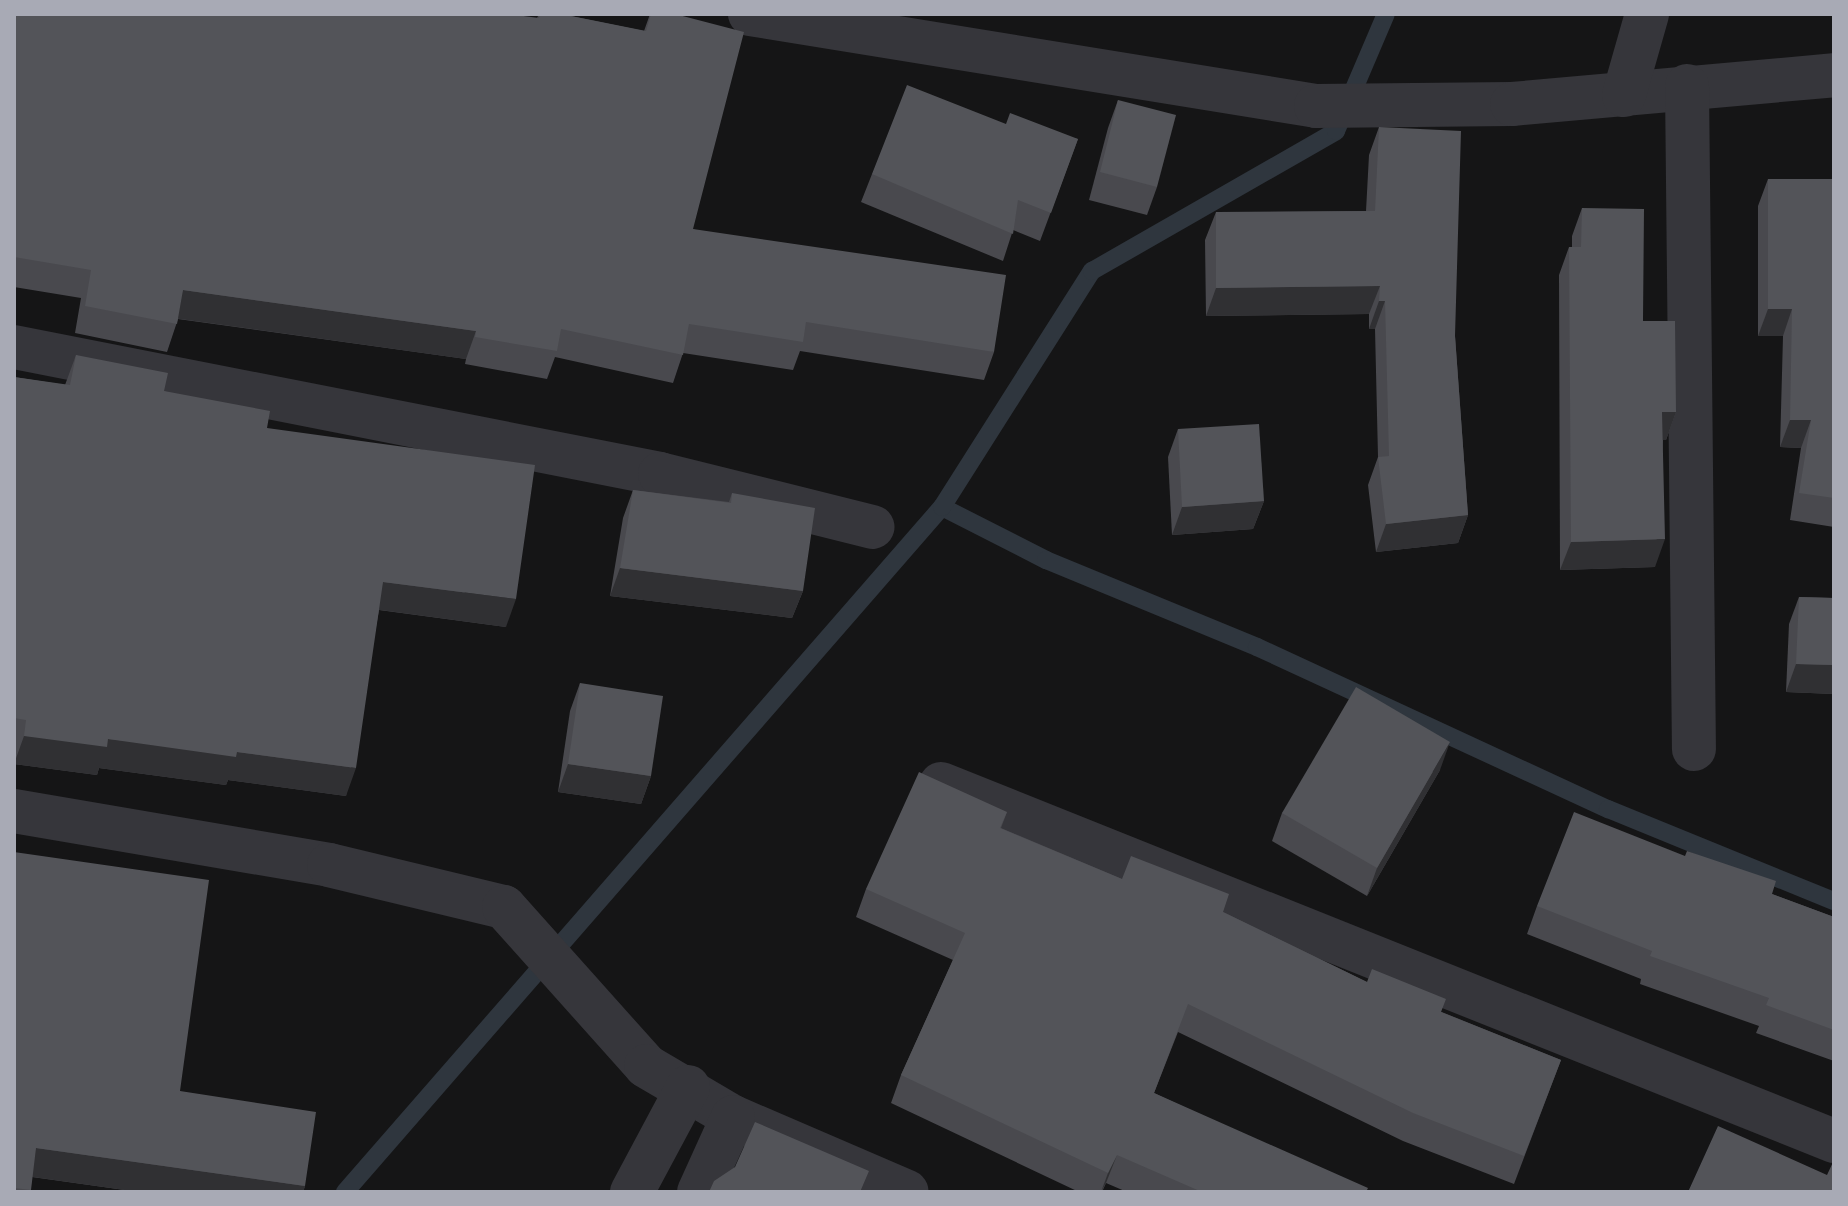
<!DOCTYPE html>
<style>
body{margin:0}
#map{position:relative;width:1848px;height:1206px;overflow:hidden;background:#151516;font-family:Mulish,sans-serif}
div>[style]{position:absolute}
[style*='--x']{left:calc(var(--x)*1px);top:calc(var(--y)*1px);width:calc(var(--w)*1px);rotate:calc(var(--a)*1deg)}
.stream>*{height:18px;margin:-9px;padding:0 9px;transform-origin:9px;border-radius:9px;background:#2f363e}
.minor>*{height:44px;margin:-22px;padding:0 22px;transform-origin:22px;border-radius:22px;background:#36363b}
.wall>*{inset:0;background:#49494e}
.shaded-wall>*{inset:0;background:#303033}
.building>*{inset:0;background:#535459}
span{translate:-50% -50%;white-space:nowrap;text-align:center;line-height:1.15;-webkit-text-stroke:6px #101011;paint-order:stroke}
.frame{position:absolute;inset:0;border:16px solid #a8aab5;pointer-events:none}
</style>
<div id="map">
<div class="stream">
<i style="--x:942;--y:507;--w:117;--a:27"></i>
<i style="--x:1046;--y:560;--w:228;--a:22.4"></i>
<i style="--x:1257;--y:647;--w:387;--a:24.8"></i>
<i style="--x:1608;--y:809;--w:244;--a:22.2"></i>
<i style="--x:345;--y:1192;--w:909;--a:-48.93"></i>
<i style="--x:942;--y:507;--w:280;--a:-57.6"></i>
<i style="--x:1092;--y:271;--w:281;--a:-29.8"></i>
<i style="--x:1336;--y:131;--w:127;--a:-66.9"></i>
</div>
<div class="minor">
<i style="--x:750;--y:14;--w:573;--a:9.23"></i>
<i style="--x:1316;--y:106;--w:196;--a:-0.6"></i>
<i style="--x:1512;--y:104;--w:323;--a:-5.1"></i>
<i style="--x:1687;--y:86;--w:663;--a:89.4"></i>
<i style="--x:1624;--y:95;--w:84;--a:-74.1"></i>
<i style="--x:14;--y:347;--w:658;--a:11.12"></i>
<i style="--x:660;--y:474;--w:219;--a:14"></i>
<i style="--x:941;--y:784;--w:962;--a:21.79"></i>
<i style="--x:14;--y:811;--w:320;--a:9.7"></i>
<i style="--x:329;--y:865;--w:180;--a:13.5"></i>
<i style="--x:504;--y:907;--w:213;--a:48.2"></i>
<i style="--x:646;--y:1066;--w:101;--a:30.4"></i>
<i style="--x:733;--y:1117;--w:189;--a:23.3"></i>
<i style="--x:632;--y:1192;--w:119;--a:-61.9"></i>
<i style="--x:699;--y:1192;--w:82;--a:-65.6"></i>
</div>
<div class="wall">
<i style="clip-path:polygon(14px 14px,537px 18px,539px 14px,561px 14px,644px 31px,650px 14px,675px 14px,693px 229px,994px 352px,984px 380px,800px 351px,793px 370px,683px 353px,673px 383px,555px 357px,547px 379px,465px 364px,466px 359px,178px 319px,167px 352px,75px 333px,81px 298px,14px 287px)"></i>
<i style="clip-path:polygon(1118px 100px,1157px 187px,1147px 215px,1089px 200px,1108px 128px)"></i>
<i style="clip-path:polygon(1006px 124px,1078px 139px,1040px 241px,1013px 230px,1003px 261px,861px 202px,872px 174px)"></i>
<i style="clip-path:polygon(1379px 127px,1455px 336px,1468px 515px,1458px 543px,1376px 552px,1368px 485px,1378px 457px,1375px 329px,1369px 329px,1369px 314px,1206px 316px,1205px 240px,1216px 212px,1366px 211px,1369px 155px)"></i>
<i style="clip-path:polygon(1768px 179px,1834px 179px,1834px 527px,1790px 520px,1801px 448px,1780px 447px,1783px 336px,1758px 336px,1758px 206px)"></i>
<i style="clip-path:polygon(1582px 208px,1643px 321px,1676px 412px,1666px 440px,1663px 440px,1655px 567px,1560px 570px,1559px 275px,1569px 247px,1572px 247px,1572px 236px)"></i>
<i style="clip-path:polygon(76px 355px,164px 391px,267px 428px,506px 627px,379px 610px,346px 796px,228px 780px,226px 785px,99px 768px,97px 775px,14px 764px,16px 748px,14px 748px,14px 377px,65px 385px)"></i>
<i style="clip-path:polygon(1178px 429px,1264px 501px,1253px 529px,1172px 535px,1168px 457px)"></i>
<i style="clip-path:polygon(633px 490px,729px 502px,732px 493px,803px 591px,792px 618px,610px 596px,623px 518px)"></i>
<i style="clip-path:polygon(1799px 597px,1834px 598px,1834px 694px,1786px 692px,1789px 624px)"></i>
<i style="clip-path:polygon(580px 683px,651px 776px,641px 804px,558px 792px,570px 711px)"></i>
<i style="clip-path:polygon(1440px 770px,1367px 896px,1272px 841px,1282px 813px)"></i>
<i style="clip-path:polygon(1007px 812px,1001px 828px,1122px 879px,1223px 912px,1367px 982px,1561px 1060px,1514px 1184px,1403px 1141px,1178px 1032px,1154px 1093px,1366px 1192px,1127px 1192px,1106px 1183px,1102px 1192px,1079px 1192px,891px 1103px,901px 1075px,953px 960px,856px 917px,866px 889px)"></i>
<i style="clip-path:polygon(14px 852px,180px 1091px,305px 1186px,303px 1192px,139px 1192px,32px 1177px,30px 1192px,14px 1192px)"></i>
<i style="clip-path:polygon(1772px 894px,1834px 917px,1834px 1061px,1756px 1033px,1759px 1026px,1640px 984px,1641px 979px,1527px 934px,1537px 906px)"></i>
</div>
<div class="shaded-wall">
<i style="clip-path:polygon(1380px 286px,1369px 314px,1206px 316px,1216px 288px)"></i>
<i style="clip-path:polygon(183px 290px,476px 331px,466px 359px,173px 318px)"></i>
<i style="clip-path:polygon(1379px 301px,1385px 301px,1375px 329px,1369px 329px)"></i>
<i style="clip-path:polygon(1768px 309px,1792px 309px,1783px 336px,1758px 336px)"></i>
<i style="clip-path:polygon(1662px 412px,1676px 412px,1666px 440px,1652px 440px)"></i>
<i style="clip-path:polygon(1790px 420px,1811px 420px,1801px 448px,1780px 447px)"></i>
<i style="clip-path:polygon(1264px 501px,1253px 529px,1172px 535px,1182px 507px)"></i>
<i style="clip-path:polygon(1468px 515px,1458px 543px,1376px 552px,1386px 524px)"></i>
<i style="clip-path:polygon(1665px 539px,1655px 567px,1560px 570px,1571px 542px)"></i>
<i style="clip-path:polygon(620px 568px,803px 591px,792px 618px,610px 596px)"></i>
<i style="clip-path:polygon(383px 582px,516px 599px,506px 627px,373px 609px)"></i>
<i style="clip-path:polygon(1796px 664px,1834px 665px,1834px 694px,1786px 692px)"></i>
<i style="clip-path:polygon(24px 736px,108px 739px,237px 752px,356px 768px,346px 796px,228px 780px,226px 785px,99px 768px,97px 775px,14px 764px)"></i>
<i style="clip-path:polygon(1450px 742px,1440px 770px,1367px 896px,1377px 868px)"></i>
<i style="clip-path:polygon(568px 764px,651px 776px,641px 804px,558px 792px)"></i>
<i style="clip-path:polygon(36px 1148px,305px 1186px,303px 1192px,139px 1192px,26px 1176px)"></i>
<i style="clip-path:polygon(1117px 1155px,1106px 1183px,1101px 1192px,1108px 1173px)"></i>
</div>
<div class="building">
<i style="clip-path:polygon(14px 14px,508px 14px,539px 18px,540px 14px,561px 14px,646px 31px,651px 14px,675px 14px,744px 32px,693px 229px,1006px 275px,994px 352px,806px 322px,803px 342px,689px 324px,683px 355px,561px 329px,557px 351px,475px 337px,476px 331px,183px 290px,177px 324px,85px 306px,91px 270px,14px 257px)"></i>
<i style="clip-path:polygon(907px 85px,1006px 124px,1010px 113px,1078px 139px,1051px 213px,1018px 200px,1013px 234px,872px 174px)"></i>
<i style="clip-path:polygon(1118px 100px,1176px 115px,1157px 187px,1100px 172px)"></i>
<i style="clip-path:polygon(1379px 127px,1461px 131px,1455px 336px,1468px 515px,1386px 524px,1378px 457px,1389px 456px,1385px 301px,1379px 301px,1380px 286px,1216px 288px,1216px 212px,1375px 211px)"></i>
<i style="clip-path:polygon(1768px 179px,1834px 179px,1834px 498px,1799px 493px,1811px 420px,1790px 420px,1792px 309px,1768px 309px)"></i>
<i style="clip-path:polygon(1582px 208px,1644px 209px,1643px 321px,1675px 321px,1676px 412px,1662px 412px,1665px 539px,1571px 542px,1569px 247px,1581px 247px)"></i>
<i style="clip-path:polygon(76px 355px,168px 373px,164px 391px,270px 411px,267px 428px,535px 465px,516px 599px,383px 582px,356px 768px,237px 752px,236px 757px,108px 739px,107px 747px,24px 736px,26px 720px,14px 718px,14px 377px,70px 385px)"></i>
<i style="clip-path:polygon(1259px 424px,1264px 501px,1182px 507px,1178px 429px)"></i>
<i style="clip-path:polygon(633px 490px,731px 503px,732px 493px,815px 508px,803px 591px,620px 568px)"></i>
<i style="clip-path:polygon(1799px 597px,1834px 598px,1834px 665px,1796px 664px)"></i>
<i style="clip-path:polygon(580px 683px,663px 696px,651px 776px,568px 764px)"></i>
<i style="clip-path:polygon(1356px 687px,1450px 742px,1377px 868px,1282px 813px)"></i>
<i style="clip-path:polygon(919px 772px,1007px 812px,1000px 828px,1122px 879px,1131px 856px,1229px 894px,1223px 912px,1367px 982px,1372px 969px,1446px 999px,1441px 1012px,1561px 1060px,1524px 1156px,1413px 1113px,1188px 1004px,1154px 1093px,1368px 1188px,1366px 1192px,1202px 1192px,1117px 1155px,1108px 1173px,901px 1075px,965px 933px,866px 889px)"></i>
<i style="clip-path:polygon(1574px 812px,1685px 856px,1687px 851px,1776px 881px,1772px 894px,1834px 917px,1834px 1030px,1766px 1005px,1769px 998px,1650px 956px,1652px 951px,1537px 906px)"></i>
<i style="clip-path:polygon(14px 852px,209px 880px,180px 1091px,316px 1112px,305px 1186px,36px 1148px,31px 1190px,14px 1188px)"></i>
<i style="clip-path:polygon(755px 1122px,869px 1171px,860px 1192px,709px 1192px,714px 1181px,735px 1167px)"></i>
<i style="clip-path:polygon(1718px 1126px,1827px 1175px,1834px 1160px,1834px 1192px,1688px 1192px)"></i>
</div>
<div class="frame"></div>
</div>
